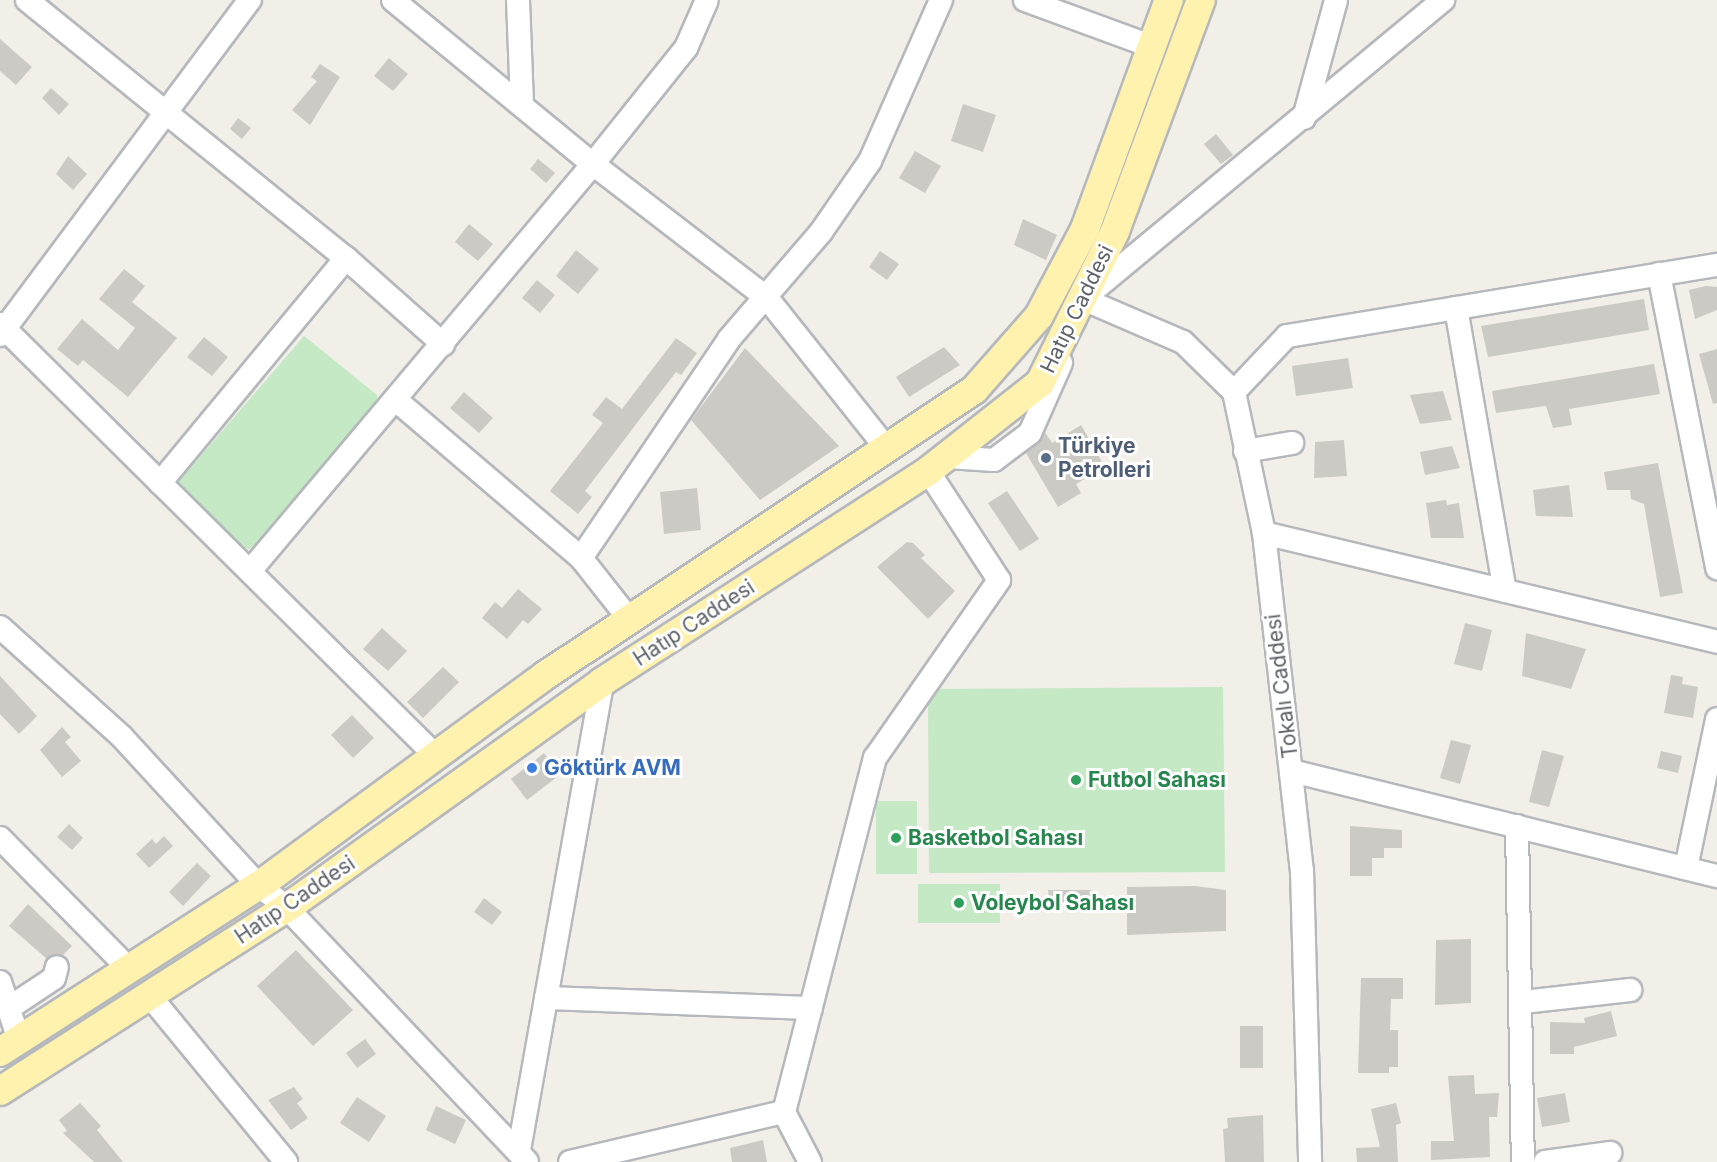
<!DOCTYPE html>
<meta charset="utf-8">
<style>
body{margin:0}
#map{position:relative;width:1717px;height:1162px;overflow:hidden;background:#f1efe8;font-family:Inter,sans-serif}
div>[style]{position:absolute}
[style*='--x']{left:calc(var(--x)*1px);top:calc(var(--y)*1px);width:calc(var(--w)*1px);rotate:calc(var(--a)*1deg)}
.green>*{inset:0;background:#c5e8c5}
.building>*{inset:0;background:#cccac5}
.roads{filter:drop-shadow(2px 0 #b5b8bc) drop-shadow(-2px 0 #b5b8bc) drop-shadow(0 2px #b5b8bc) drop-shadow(0 -2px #b5b8bc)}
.minor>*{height:22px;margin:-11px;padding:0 11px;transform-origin:11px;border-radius:11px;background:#fff}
.major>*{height:28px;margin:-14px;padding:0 14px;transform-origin:14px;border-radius:14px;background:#fff2af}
.dots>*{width:16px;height:16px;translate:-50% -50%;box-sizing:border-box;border:3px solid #fff;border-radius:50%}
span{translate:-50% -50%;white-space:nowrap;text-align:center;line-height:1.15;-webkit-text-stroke:6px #fff;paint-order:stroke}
.street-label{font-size:21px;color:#5f6368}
.service-label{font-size:21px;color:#4e5e75;font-weight:700}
.left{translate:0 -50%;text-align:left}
.shop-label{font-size:21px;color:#366cbe;font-weight:700}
.leisure-label{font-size:21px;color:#27864d;font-weight:700}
</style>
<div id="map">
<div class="green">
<i style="clip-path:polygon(304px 336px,377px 395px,377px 406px,250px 549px,235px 547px,182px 493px,179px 481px)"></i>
<i style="clip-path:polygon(1223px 687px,1225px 872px,929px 873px,928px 689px)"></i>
<i style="clip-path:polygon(876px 801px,917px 801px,917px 874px,876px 874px)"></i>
<i style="clip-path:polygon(918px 884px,1000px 884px,1000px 923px,918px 923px)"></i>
</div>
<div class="building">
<i style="clip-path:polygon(0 39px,32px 67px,16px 85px,0 71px)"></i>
<i style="clip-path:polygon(389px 58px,408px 74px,393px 91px,374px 76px)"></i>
<i style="clip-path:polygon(320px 64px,340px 77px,310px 125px,292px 110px,317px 81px,311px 77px)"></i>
<i style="clip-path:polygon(51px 88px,69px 104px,59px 115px,42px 98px)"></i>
<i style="clip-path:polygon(963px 104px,996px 115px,983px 152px,951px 141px)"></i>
<i style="clip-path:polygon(238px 118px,251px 128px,242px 139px,230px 129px)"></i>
<i style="clip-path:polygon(1216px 134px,1233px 155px,1221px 164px,1204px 144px)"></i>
<i style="clip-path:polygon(915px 151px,941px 166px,925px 193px,899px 178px)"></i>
<i style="clip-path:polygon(68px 156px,87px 174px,73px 190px,56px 174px)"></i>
<i style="clip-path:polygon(538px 159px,555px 173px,546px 183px,530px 169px)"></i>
<i style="clip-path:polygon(1023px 219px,1057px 235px,1046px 260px,1014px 245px)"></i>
<i style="clip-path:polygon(469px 224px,493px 244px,478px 261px,455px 242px)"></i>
<i style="clip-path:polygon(576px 250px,599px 269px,578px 294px,556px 276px)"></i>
<i style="clip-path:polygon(880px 251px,899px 264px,887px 280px,869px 267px)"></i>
<i style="clip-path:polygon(124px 269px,145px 286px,132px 302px,177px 338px,128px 397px,83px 360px,78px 366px,57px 349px,82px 319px,118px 350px,135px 328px,99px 299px)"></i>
<i style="clip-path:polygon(537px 280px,555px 295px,540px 313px,522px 298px)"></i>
<i style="clip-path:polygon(1706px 286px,1717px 287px,1717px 310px,1695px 319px,1689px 290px)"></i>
<i style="clip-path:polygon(1644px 299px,1649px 330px,1488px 357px,1481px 326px)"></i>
<i style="clip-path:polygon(204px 337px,228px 357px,212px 376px,187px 357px)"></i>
<i style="clip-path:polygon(676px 338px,697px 353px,681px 375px,676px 372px,585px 491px,592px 497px,578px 514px,550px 491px,603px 423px,592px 415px,606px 397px,622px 409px)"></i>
<i style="clip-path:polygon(944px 347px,960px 365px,909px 397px,896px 377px)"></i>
<i style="clip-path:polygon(745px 348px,839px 446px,760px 500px,691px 420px)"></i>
<i style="clip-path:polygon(1717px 349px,1717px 403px,1713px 404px,1699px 354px)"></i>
<i style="clip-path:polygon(1348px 358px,1353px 388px,1296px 396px,1292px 366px)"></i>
<i style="clip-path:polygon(1654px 364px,1660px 394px,1569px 409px,1572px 425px,1553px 428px,1546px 406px,1496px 413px,1492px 391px)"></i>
<i style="clip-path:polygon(1443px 391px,1452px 420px,1420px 424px,1410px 395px)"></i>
<i style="clip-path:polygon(464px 392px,493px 418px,479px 433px,450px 408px)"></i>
<i style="clip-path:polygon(1081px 425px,1105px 467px,1076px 484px,1081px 493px,1058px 507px,1026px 453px,1045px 432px,1052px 443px)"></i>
<i style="clip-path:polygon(1344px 440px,1347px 476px,1314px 478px,1315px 442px)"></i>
<i style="clip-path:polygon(1452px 446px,1460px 468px,1425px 475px,1420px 452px)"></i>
<i style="clip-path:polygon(1658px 463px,1683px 593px,1660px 597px,1644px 504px,1631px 499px,1630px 490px,1607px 490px,1604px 472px)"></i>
<i style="clip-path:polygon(1569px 485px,1573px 517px,1536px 516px,1533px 490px)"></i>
<i style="clip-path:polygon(697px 488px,701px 530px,664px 534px,660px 492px)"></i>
<i style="clip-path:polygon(1007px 491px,1039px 539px,1020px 551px,988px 503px)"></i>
<i style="clip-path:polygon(1446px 500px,1447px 505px,1459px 503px,1464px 538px,1431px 538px,1426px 503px)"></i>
<i style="clip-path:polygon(907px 542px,913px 543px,925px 555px,921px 558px,955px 591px,928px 619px,877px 567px)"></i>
<i style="clip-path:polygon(518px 589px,542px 609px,528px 624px,523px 620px,507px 639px,482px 618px,495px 602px,502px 608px)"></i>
<i style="clip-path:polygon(1465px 623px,1492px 630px,1482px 671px,1454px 664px)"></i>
<i style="clip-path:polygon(382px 628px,407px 651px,388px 671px,363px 649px)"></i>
<i style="clip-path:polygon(1526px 633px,1586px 649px,1571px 689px,1522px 676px)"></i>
<i style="clip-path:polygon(443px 667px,459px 682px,423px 718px,407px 702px)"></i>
<i style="clip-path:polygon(1671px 675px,1683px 677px,1682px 684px,1698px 687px,1693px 718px,1664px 713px)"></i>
<i style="clip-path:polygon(0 676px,37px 716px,19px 734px,0 714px)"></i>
<i style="clip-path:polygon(352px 715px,374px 738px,353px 758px,331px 735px)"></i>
<i style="clip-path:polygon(62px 727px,71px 737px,65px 742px,81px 761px,62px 777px,40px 750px)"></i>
<i style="clip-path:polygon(1451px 740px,1471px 745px,1460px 784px,1440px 778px)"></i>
<i style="clip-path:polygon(1542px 750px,1564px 756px,1549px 807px,1529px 802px)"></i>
<i style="clip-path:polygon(1661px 751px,1682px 756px,1678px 773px,1657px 768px)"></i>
<i style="clip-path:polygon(544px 753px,561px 774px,527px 800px,511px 779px)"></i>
<i style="clip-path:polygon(69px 824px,83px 838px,72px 850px,57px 837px)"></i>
<i style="clip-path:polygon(1350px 826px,1402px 830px,1402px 848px,1384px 848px,1384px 858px,1372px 858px,1372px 876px,1350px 876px)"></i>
<i style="clip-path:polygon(164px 836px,173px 846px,149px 868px,136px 854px,152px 839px,156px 844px)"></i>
<i style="clip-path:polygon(197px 863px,211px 876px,183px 906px,169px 892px)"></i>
<i style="clip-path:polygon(1195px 886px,1226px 890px,1226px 931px,1127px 935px,1127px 887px)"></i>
<i style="clip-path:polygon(1048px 890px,1092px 890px,1092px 903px,1049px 903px)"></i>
<i style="clip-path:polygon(484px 898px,502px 912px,492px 925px,474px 912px)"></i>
<i style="clip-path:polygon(28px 904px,72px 946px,63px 955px,47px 959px,9px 926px)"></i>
<i style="clip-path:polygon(1471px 939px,1471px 1003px,1435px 1005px,1436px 940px)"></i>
<i style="clip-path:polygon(296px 950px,353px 1010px,313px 1046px,257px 986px)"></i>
<i style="clip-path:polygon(1361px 978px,1403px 978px,1403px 999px,1391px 999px,1390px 1030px,1398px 1030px,1398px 1067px,1389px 1067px,1389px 1073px,1358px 1073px)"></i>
<i style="clip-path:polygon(1611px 1011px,1617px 1036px,1574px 1047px,1574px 1054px,1550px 1054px,1550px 1022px,1585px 1023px,1584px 1018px)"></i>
<i style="clip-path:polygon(1240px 1026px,1263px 1026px,1263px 1068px,1240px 1068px)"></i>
<i style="clip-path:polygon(365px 1039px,376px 1054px,357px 1068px,346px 1053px)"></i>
<i style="clip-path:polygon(1474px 1075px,1475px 1094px,1499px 1093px,1497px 1117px,1489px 1117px,1490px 1157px,1431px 1160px,1431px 1141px,1454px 1141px,1448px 1076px)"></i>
<i style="clip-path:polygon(294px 1087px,303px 1099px,297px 1103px,308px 1118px,291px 1130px,268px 1100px)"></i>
<i style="clip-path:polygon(1565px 1093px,1570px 1122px,1542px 1127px,1537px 1098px)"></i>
<i style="clip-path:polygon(357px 1097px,386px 1116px,369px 1142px,340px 1123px)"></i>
<i style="clip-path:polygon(80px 1103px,101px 1126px,97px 1130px,123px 1162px,94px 1162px,63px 1133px,67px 1131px,59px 1120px)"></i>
<i style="clip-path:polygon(1396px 1103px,1401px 1123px,1396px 1125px,1398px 1162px,1357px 1162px,1356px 1148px,1380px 1147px,1371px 1109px)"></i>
<i style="clip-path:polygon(436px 1106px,466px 1120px,455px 1144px,426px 1130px)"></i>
<i style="clip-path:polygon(1263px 1115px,1264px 1162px,1225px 1162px,1223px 1129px,1228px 1128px,1227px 1118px)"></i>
<i style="clip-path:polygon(763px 1140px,767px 1162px,732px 1162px,730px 1148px)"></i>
</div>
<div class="roads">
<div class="minor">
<i style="--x:27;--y:0;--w:410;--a:39"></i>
<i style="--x:346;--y:258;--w:130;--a:41.6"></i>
<i style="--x:393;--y:0;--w:259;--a:39.4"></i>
<i style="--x:593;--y:164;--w:149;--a:-51.3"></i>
<i style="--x:686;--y:48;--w:52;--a:-66.4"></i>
<i style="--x:518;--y:0;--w:105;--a:87.8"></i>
<i style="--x:1025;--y:0;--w:134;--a:20.1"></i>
<i style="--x:1304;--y:118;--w:122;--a:-74.8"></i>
<i style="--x:1659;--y:274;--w:300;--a:78.8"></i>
<i style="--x:1084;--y:298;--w:467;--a:-39.7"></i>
<i style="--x:1083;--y:299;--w:109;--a:23.3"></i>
<i style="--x:1183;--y:342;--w:71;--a:44.4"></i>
<i style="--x:1234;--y:392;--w:144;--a:78"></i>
<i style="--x:1264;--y:533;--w:340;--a:83.6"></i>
<i style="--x:1302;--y:871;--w:291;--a:88.4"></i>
<i style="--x:1456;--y:308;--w:287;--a:80.2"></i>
<i style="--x:0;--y:324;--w:614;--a:44.74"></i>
<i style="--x:0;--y:335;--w:418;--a:-53.3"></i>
<i style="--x:1234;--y:392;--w:77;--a:-46.6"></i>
<i style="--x:1287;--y:336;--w:436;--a:-9.4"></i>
<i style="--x:396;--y:400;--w:243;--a:40.5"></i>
<i style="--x:581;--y:558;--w:79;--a:51.7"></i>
<i style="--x:1245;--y:451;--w:48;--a:-9.7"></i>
<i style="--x:948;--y:457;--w:46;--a:3.7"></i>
<i style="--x:994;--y:460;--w:45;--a:-36.9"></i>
<i style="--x:1030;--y:433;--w:77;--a:-66.1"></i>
<i style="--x:160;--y:483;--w:292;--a:-50.4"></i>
<i style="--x:1264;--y:533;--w:466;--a:13.5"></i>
<i style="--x:581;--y:558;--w:264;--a:-55.9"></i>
<i style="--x:729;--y:339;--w:141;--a:-49.3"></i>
<i style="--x:821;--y:232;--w:86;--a:-55.4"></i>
<i style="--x:870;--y:161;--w:176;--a:-66.2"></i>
<i style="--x:250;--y:571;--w:532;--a:-49.88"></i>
<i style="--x:593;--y:164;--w:220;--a:37.6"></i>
<i style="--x:767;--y:298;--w:194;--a:51.5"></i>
<i style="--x:0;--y:627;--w:164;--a:42"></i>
<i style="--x:122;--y:737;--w:201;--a:47.4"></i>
<i style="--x:258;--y:885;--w:37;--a:38"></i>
<i style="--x:287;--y:908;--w:349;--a:46.6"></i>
<i style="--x:1292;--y:771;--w:438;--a:13.9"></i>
<i style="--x:1517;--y:826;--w:336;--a:89"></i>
<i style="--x:0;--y:838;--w:184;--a:45.4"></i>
<i style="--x:1686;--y:868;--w:152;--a:-78.2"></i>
<i style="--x:0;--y:982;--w:61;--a:71.9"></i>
<i style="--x:149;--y:995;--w:216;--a:50.6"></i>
<i style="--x:546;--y:998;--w:265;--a:2.2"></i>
<i style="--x:1523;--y:1002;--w:108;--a:-6.4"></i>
<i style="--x:9;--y:1008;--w:54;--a:-33.7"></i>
<i style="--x:54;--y:978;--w:11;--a:-75"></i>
<i style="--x:519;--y:1150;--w:475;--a:-79.9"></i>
<i style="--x:570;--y:1162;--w:220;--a:-13.2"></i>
<i style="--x:810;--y:1162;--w:56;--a:-117.5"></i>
<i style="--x:784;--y:1112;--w:366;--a:-75.6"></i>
<i style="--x:875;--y:758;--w:217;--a:-55.1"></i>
<i style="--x:999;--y:580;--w:130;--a:-123.1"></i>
<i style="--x:1545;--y:1162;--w:66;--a:-7.9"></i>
</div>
<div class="major">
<i style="--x:0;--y:1052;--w:319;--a:-32.8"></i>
<i style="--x:268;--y:879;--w:345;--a:-36.3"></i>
<i style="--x:546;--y:675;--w:514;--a:-33.66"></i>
<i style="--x:974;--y:390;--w:98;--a:-48.7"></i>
<i style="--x:1039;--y:316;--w:98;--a:-62.1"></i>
<i style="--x:1085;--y:229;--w:244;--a:-69.9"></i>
<i style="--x:0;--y:1091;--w:350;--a:-32.6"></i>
<i style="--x:295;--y:902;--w:378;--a:-35.6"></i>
<i style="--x:602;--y:682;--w:388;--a:-32.9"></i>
<i style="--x:928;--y:471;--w:142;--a:-38.2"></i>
<i style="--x:1040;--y:383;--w:169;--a:-63.7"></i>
<i style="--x:1115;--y:231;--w:246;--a:-69.6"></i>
</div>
</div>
<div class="dots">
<i style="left:1046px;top:458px;background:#5c6f8a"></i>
<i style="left:532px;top:768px;background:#3f7fe0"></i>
<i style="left:1076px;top:780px;background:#2e9e5b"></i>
<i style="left:896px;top:838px;background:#2e9e5b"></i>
<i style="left:959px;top:903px;background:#2e9e5b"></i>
</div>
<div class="street-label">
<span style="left:1077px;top:309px;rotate:-64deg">Hatıp Caddesi</span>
<span style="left:694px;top:623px;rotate:-33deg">Hatıp Caddesi</span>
<span style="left:1282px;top:686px;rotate:-97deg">Tokalı Caddesi</span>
<span style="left:295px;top:900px;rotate:-34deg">Hatıp Caddesi</span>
</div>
<div class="service-label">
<span class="left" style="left:1058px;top:458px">Türkiye<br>Petrolleri</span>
</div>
<div class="shop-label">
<span class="left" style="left:544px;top:768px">Göktürk AVM</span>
</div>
<div class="leisure-label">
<span class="left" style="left:1088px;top:780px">Futbol Sahası</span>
<span class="left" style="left:908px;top:838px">Basketbol Sahası</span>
<span class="left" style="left:971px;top:903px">Voleybol Sahası</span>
</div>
</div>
